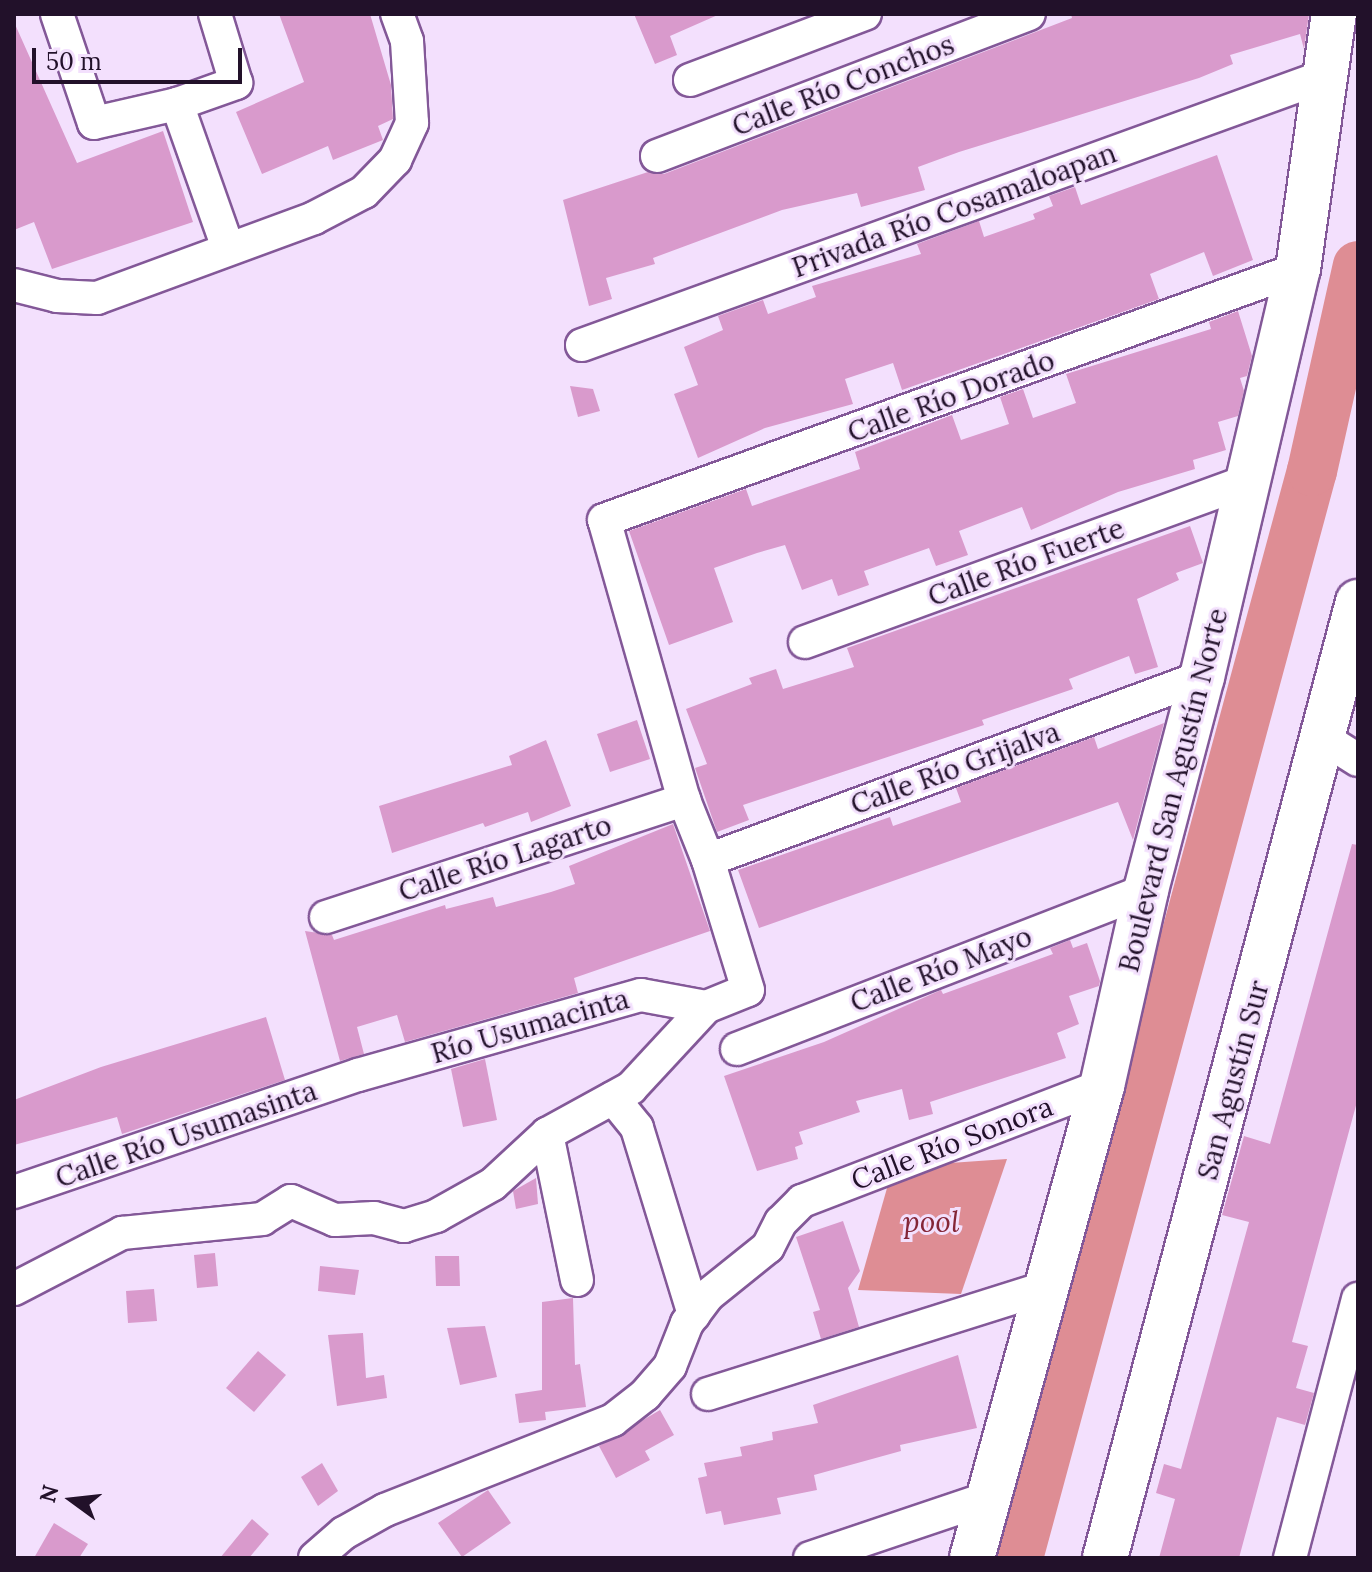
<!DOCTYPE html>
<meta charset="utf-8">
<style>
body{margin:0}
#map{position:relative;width:1372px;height:1572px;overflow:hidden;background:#f3e0fd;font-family:Lora,serif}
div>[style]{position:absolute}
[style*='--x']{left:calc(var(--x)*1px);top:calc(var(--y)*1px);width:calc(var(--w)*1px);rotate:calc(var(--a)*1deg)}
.water>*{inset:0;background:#de8d94}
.river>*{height:50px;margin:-25px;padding:0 25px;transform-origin:25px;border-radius:25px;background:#de8d94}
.building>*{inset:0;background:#d99acc}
.roads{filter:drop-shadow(2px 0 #835898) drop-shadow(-2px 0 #835898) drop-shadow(0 2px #835898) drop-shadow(0 -2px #835898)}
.minor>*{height:32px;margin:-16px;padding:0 16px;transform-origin:16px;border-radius:16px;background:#fff}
.secondary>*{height:44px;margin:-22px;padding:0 22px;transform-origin:22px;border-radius:22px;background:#fff}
span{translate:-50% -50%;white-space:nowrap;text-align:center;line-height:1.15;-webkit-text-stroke:6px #f3e0fd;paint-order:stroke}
.street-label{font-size:28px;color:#22112a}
.water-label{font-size:30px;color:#842637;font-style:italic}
.frame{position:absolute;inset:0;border:16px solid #22112a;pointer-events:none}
.north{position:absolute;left:32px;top:1460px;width:80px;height:80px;-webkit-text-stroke:6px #f3e0fd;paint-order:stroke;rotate:285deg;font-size:22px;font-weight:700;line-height:32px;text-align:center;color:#22112a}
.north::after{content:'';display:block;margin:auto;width:28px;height:36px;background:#22112a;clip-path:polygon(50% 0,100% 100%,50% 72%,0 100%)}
.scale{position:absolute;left:32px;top:48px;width:210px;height:36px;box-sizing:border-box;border:4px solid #22112a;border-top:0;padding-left:10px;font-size:24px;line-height:28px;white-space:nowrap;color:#22112a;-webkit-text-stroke:6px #f3e0fd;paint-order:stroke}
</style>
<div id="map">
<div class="water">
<i style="clip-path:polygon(1007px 1159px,961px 1294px,858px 1290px,893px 1167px)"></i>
</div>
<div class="river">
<i style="--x:1018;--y:1558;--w:1126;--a:-74.87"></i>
<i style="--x:1312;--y:471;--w:210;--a:-77.4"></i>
</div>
<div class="building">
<i style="clip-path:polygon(279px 14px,370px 14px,391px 85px,393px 119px,378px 126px,383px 140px,333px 160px,328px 146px,262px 174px,236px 112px,304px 82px)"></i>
<i style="clip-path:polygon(634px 14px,720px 14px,670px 36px,677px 55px,655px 64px)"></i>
<i style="clip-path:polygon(1071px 14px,1309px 14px,1304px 49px,1300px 34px,1230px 55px,1233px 64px,1199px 78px,959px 152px,918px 167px,925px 190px,861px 207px,857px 193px,782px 210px,653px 258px,655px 264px,606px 278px,612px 299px,589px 306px,563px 200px,648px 172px,664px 174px,1072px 18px)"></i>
<i style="clip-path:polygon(14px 22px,77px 163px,163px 131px,193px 222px,52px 269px,34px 222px,14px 230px)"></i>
<i style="clip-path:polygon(1217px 155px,1253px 260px,1213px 276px,1204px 252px,1150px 274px,1159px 299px,902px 390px,893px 363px,845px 379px,853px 404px,765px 428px,698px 458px,674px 394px,698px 385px,684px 347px,723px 330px,718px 316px,763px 300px,768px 314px,816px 297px,812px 286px,921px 254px,917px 244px,979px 221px,984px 237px,1035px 219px,1033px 214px,1053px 206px,1049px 196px,1075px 187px,1081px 205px)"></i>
<i style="clip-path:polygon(1238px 311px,1252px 356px,1247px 376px,1240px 378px,1244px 391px,1238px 416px,1218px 422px,1226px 450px,1193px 460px,1195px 469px,1118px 492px,1031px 530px,1022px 507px,959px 531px,968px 555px,936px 566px,929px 548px,864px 571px,869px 585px,838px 596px,832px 579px,802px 590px,785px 545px,757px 553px,714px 568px,733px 622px,669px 645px,629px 531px,746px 489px,752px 506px,860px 469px,855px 452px,952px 415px,961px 440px,1009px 424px,1000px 397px,1023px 389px,1033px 418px,1076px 403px,1066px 374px,1211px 329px,1209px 322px)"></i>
<i style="clip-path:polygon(570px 386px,593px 389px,600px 411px,578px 417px)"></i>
<i style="clip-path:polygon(1190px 526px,1203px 563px,1176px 573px,1179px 580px,1137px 599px,1158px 667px,1135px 674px,1129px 656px,1069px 679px,1073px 689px,982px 720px,984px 725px,743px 805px,749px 820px,717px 832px,695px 768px,707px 764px,686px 709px,752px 684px,749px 678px,776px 669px,783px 689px,854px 667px,847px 648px)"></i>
<i style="clip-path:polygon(637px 720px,650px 759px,610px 772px,597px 734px)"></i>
<i style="clip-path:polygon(1164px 723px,1133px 840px,1118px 802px,759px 928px,738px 870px,890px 817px,893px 826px,961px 802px,956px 788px,1094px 737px,1098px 749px)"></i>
<i style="clip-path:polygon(546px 740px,571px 806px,531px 822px,528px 812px,485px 827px,483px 823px,392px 853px,379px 806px,512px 765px,509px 756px)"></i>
<i style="clip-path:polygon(673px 824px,710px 931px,574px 978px,578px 993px,405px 1042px,397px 1015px,357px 1027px,364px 1054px,340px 1061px,305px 931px,332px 935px,334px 940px,445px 905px,446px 909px,493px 897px,496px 907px,551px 892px,575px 884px,569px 866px)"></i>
<i style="clip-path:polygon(1352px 844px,1358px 845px,1358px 1098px,1292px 1342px,1308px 1346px,1296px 1388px,1314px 1393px,1305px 1425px,1277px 1417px,1239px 1558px,1159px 1558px,1175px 1499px,1156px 1493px,1164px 1464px,1181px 1469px,1249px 1222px,1222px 1215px,1244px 1136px,1270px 1144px)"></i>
<i style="clip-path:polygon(1070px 940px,1073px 948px,1087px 943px,1100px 981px,1099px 986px,1069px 996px,1079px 1024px,1057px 1033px,1066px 1058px,930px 1102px,933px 1114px,909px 1120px,902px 1089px,856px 1101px,860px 1112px,799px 1132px,803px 1144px,795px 1147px,798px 1159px,757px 1171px,724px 1076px,824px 1042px,941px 990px,943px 994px,1053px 954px,1050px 948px)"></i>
<i style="clip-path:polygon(266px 1017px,285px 1080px,122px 1134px,117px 1117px,14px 1145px,14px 1100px,101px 1067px)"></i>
<i style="clip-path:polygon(485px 1059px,497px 1120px,463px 1127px,451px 1069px)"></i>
<i style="clip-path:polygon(536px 1178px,538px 1204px,516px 1209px,513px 1191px)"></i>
<i style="clip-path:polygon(843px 1221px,860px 1271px,848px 1288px,859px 1327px,821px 1339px,813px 1312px,820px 1310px,796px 1237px)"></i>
<i style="clip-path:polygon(215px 1253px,218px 1286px,197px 1288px,194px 1255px)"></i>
<i style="clip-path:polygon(435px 1256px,459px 1256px,460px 1286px,436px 1286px)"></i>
<i style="clip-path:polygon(320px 1266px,359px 1270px,355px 1295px,318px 1291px)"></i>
<i style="clip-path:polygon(154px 1289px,157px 1321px,128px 1323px,126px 1291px)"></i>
<i style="clip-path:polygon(573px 1298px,575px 1365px,580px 1364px,586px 1407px,545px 1412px,546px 1420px,519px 1423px,515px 1394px,542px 1390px,542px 1302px)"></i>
<i style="clip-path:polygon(485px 1326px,497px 1377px,460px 1385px,447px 1328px)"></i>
<i style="clip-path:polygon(363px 1333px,366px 1378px,384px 1375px,387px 1398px,337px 1406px,328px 1335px)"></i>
<i style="clip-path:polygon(258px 1351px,286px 1375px,254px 1412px,226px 1388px)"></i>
<i style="clip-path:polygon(958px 1355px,977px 1428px,900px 1445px,901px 1451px,814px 1475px,817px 1490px,777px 1498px,781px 1514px,724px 1525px,721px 1511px,706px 1514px,698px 1478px,707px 1476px,704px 1463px,742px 1456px,740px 1447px,773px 1440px,772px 1432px,818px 1423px,813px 1405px)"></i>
<i style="clip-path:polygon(660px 1410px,674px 1435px,645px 1451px,650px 1460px,616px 1478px,599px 1446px)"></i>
<i style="clip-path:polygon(322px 1463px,338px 1491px,318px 1506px,301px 1477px)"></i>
<i style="clip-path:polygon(488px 1490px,511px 1523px,462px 1557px,438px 1523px)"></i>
<i style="clip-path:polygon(252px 1519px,269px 1534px,249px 1558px,220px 1558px)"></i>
<i style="clip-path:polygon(54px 1523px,88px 1544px,79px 1558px,34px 1558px)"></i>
</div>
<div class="roads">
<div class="minor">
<i style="--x:57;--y:14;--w:115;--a:71.3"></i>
<i style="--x:94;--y:123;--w:85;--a:-12.9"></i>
<i style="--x:177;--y:104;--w:63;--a:-19.6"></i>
<i style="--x:236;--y:83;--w:72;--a:-106.9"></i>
<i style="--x:690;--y:80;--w:187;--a:-20.7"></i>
<i style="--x:177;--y:104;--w:150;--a:70.5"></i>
<i style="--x:657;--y:156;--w:398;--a:-20.9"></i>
<i style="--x:14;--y:285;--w:44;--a:14.3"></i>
<i style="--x:57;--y:296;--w:40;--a:2.9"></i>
<i style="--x:97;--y:298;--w:231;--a:-20.2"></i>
<i style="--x:314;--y:218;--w:56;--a:-27.5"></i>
<i style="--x:364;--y:192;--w:45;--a:-45.9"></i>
<i style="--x:395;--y:160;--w:41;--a:-65.3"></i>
<i style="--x:412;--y:123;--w:82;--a:-93.5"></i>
<i style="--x:407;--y:41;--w:29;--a:-110"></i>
<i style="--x:582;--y:345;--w:790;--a:-19.9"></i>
<i style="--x:805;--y:642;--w:471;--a:-20"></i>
<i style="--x:1323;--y:738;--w:41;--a:32.2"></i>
<i style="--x:708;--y:860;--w:527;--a:-20.33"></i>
<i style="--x:326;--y:917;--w:377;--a:-18.1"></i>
<i style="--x:737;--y:1049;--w:439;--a:-21.2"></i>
<i style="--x:613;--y:1098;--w:38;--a:51"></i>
<i style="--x:637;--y:1128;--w:195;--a:73"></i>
<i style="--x:547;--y:1134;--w:149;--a:78.4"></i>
<i style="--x:14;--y:1192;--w:363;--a:-18.8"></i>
<i style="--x:358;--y:1075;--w:294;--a:-15.8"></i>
<i style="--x:641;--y:995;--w:66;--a:10.5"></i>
<i style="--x:706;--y:1007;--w:45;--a:-22"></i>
<i style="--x:748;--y:990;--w:136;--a:-107.1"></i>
<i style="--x:708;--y:860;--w:65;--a:-111.8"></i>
<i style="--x:684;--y:800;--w:291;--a:-105.9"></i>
<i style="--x:604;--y:520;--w:738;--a:-19.88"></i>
<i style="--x:14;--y:1289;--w:122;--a:-27.4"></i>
<i style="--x:122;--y:1233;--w:141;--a:-5.7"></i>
<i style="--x:262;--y:1219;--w:34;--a:-32"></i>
<i style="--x:291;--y:1201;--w:48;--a:23.4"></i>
<i style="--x:335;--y:1220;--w:39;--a:-3"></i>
<i style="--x:374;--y:1218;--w:31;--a:15"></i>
<i style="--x:404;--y:1226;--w:34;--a:-17"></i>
<i style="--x:436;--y:1216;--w:65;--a:-29.3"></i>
<i style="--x:493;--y:1184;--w:74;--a:-42.8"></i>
<i style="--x:547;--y:1134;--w:96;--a:-28.7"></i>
<i style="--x:631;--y:1088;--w:110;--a:-47.2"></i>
<i style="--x:708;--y:1394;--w:350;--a:-17.5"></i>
<i style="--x:315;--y:1558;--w:38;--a:-41"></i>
<i style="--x:344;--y:1533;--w:47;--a:-29.3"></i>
<i style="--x:385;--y:1510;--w:245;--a:-21.5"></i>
<i style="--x:613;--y:1420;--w:41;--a:-38"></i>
<i style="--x:645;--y:1395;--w:38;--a:-49"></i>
<i style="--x:670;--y:1366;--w:46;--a:-68.4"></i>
<i style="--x:687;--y:1323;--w:34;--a:-53"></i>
<i style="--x:707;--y:1296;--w:78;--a:-38.8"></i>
<i style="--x:768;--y:1247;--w:28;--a:-63"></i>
<i style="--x:781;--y:1222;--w:30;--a:-45"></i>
<i style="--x:802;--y:1201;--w:321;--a:-21"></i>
<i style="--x:810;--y:1558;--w:188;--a:-18.6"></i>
<i style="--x:1290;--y:1558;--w:268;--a:-75.3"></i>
</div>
<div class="secondary">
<i style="--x:972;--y:1558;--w:490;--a:-74.6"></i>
<i style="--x:1102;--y:1086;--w:201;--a:-77.3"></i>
<i style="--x:1146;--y:890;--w:220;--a:-75.3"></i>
<i style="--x:1202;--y:677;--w:419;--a:-76.8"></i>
<i style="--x:1298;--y:269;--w:258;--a:-82"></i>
<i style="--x:1105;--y:1558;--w:989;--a:-75.18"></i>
</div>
</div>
<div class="street-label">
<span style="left:843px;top:85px;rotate:-21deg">Calle Río Conchos</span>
<span style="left:954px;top:210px;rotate:-20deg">Privada Río Cosamaloapan</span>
<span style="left:951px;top:396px;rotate:-20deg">Calle Río Dorado</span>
<span style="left:1026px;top:562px;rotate:-20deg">Calle Río Fuerte</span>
<span style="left:955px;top:768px;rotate:-20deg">Calle Río Grijalva</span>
<span style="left:1173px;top:790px;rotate:-76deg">Boulevard San Agustín Norte</span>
<span style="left:505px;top:858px;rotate:-18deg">Calle Río Lagarto</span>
<span style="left:941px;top:969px;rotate:-21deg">Calle Río Mayo</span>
<span style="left:530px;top:1026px;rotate:-16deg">Río Usumacinta</span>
<span style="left:1233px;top:1080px;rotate:-75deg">San Agustín Sur</span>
<span style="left:186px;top:1134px;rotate:-19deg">Calle Río Usumasinta</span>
<span style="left:952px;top:1143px;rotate:-21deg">Calle Río Sonora</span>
</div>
<div class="water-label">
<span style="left:931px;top:1221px">pool</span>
</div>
<div class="frame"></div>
<div class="north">N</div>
<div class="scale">50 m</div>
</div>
